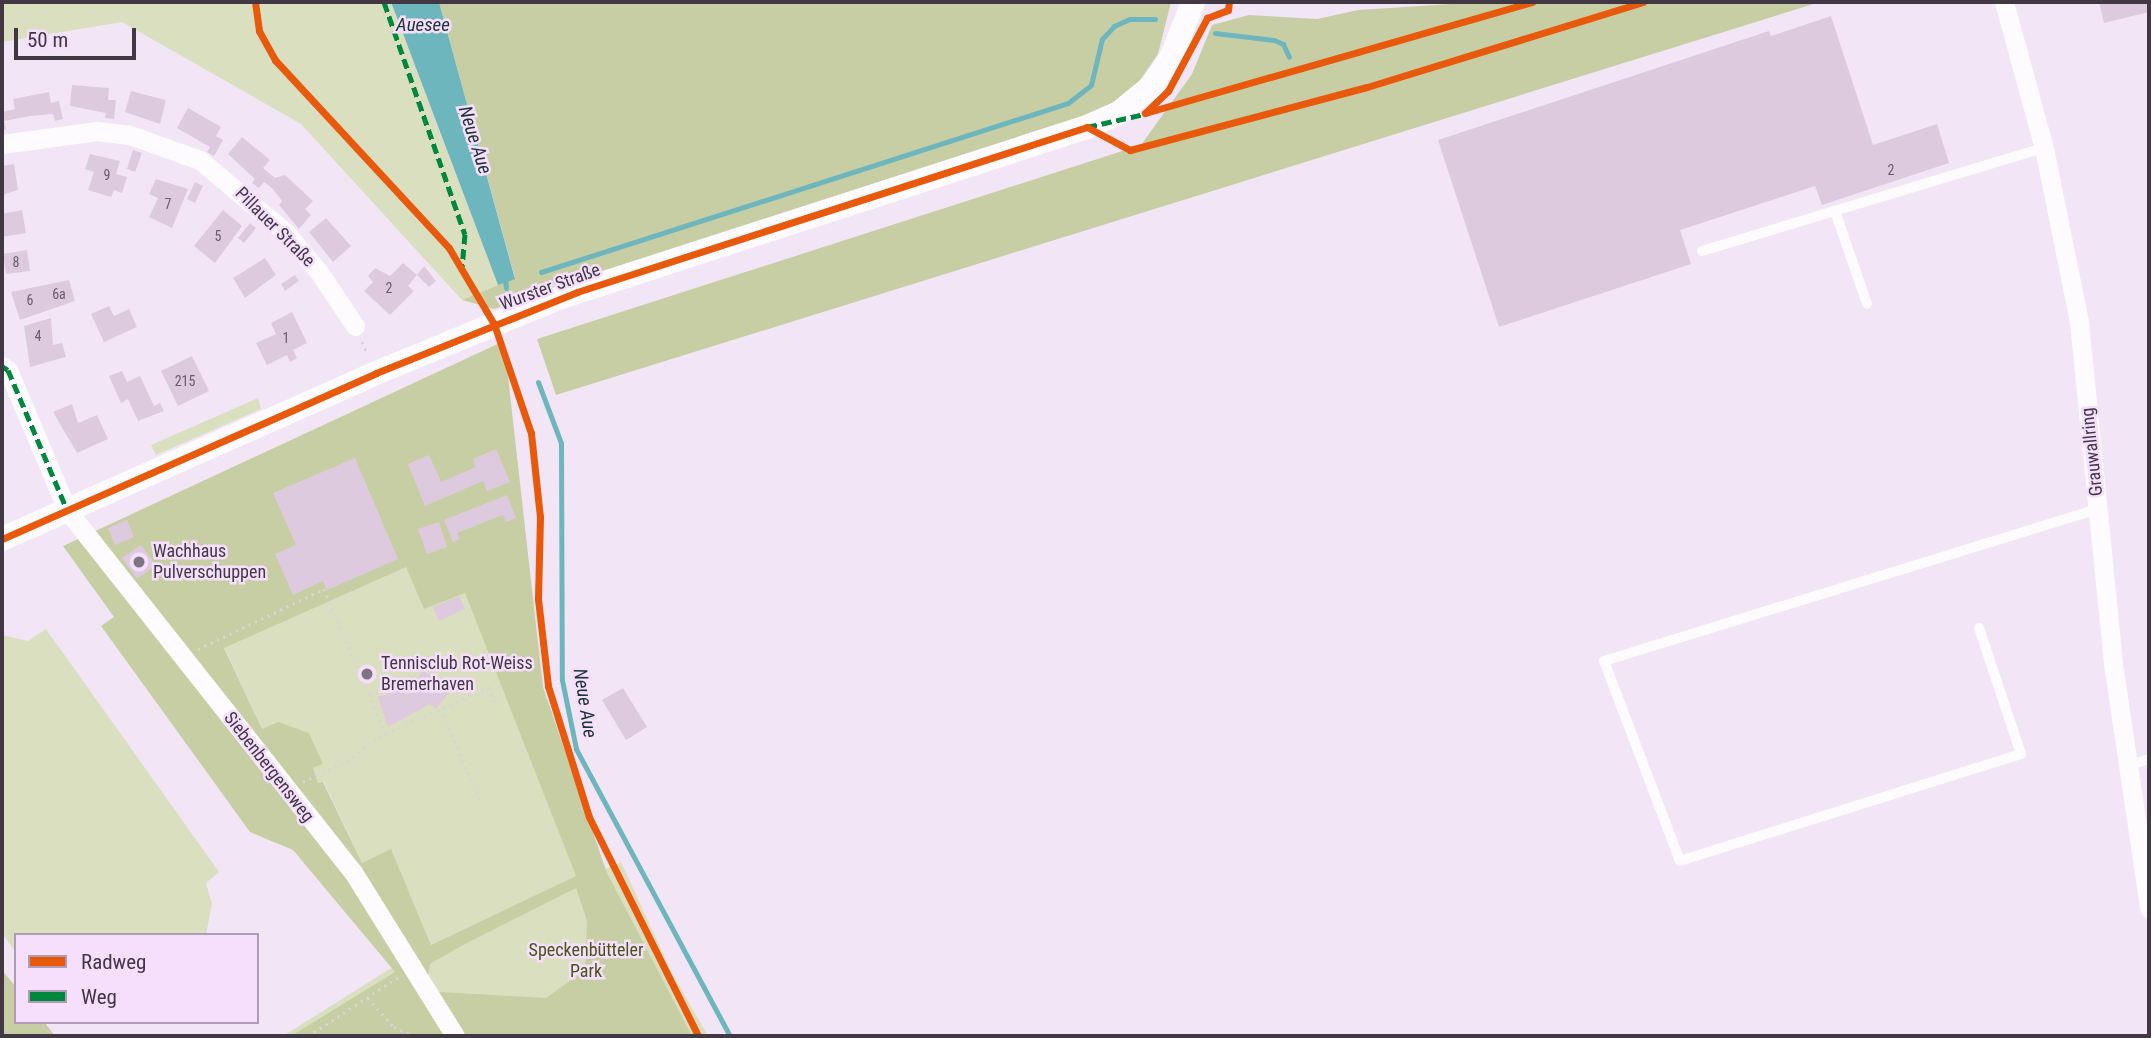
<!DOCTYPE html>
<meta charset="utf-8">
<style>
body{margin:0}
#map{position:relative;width:2151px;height:1038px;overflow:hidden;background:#f2e6f6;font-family:"Roboto Condensed",sans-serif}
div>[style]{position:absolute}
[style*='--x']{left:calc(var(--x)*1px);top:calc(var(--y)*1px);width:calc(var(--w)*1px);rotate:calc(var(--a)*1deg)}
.green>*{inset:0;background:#dadfbf}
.forest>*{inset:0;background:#c8cea4}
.water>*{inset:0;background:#6eb6bd}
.stream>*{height:5px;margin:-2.5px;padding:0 2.5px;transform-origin:2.5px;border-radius:2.5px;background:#6eb6bd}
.building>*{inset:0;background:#ddcadf}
.path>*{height:2.5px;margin-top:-1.25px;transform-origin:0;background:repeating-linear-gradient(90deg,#d8d4d8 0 2px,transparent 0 7px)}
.service>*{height:10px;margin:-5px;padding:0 5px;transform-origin:5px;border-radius:5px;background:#fdfbfe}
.minor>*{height:19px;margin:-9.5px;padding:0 9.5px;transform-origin:9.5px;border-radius:9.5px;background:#fdfbfe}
.tertiary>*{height:24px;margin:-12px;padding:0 12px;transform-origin:12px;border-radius:12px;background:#fdfbfe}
.quiet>*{height:5px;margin-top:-2.5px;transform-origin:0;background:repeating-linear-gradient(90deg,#00873e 0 10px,transparent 0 15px)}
.cycleway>*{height:7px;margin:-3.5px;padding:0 3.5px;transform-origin:3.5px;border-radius:3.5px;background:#e8590c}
.dots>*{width:19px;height:19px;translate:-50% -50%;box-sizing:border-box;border:4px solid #f5dffd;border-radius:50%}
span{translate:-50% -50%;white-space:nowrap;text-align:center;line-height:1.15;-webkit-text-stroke:5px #f5dffd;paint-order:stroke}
.number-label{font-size:14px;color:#685c6b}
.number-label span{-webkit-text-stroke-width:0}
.street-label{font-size:18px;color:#413844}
.poi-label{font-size:18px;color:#413844}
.left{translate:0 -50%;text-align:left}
.park-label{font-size:18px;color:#485513}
.water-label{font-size:19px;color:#1b3334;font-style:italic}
.frame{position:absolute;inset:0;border:4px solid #413844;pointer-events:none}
.legend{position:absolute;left:14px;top:933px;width:245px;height:91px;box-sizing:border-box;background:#f5dffd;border:2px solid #ad9cb3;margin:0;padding:9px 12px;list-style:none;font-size:21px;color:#413844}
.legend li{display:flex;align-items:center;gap:14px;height:35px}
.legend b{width:35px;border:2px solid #ad9cb3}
.scale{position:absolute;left:14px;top:28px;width:122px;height:32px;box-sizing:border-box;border:4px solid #413844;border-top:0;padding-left:9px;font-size:21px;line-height:24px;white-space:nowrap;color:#413844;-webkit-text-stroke:5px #f5dffd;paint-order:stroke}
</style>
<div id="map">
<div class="green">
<i style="clip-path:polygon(2px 2px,391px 2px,498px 285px,462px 300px,301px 124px,122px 22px,2px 42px)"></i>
<i style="clip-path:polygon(258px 398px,261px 409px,156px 455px,151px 445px)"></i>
<i style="clip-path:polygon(368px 452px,424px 609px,465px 592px,577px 876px,431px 945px,391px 850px,362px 863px,324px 782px,318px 783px,313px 768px,322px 764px,262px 729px,224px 647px)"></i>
<i style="clip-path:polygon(46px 629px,219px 872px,206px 883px,212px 904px,206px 935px,16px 935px,16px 953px,2px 933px,2px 635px,28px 641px)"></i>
<i style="clip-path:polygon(621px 862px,671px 971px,708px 1036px,283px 1036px,388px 970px)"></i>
</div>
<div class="forest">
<i style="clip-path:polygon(439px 2px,1171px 2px,1158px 54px,1138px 83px,1106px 110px,1073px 125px,494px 309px,462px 300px,515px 278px)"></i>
<i style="clip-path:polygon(1482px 2px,1820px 2px,556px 395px,537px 339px,1141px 145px,1192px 74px,1212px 25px,1249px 15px,1317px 19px,1358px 10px)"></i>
<i style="clip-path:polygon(evenodd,504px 341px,543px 687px,607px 873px,692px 1036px,291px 1036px,395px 972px,293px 850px,250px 832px,101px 626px,114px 617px,63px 546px,504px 341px,406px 567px,424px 609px,465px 593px,576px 876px,431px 945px,391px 849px,362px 863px,323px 782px,318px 783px,313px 768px,323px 764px,309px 733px,278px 722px,262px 729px,224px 648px,406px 567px,504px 341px,576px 888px,587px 921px,585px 970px,546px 998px,439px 992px,428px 977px,430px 964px,461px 946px,576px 888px)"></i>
<i style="clip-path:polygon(2px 970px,16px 987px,16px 1022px,44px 1022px,55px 1036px,2px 1036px)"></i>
</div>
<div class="water">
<i style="clip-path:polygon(391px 2px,439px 2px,515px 279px,507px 282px,498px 285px)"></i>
</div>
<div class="stream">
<i style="--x:1215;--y:33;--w:59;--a:6.8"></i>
<i style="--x:1274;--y:40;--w:10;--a:24"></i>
<i style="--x:1283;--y:44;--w:14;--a:65"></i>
<i style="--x:541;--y:272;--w:553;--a:-17.78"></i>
<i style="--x:1068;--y:103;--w:29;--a:-38"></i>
<i style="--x:1091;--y:85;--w:47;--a:-76.6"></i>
<i style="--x:1102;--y:39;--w:18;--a:-47"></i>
<i style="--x:1114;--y:26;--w:17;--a:-24"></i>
<i style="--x:1130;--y:19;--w:25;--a:0"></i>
<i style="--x:505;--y:277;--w:11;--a:85"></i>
<i style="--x:538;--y:382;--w:65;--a:69.3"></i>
<i style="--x:561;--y:443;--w:237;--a:89.8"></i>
<i style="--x:562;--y:680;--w:70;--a:78.5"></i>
<i style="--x:576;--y:749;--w:326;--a:61.8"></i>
</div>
<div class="building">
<i style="clip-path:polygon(2099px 2px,2149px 2px,2149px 12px,2104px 23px)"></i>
<i style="clip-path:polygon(1831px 16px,1873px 145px,1937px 124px,1949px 163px,1822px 205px,1815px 186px,1680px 230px,1691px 264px,1499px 327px,1438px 140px,1769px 31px,1771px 36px)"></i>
<i style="clip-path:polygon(72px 85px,109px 88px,108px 100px,116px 100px,114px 119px,105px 118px,106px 113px,70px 106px)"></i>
<i style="clip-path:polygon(131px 91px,166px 100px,160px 124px,125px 112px)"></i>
<i style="clip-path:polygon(49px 92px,51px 103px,59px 101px,63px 119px,55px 121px,53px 114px,30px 116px,4px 121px,6px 129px,2px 130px,2px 112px,15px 109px,13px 99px)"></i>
<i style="clip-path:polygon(188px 108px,221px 127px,216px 136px,223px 140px,214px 156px,207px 152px,210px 147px,177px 128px)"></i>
<i style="clip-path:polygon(242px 137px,270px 160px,263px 168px,275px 178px,285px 175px,313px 201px,305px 209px,311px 215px,299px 229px,279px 205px,282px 201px,273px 189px,264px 182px,259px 188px,252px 183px,255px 179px,228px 154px)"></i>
<i style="clip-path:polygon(133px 150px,142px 153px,135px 172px,127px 169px)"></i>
<i style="clip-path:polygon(90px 154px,120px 161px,116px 174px,127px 177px,122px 193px,114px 190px,111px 197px,88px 190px,94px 172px,85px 169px)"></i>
<i style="clip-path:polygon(14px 164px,18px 190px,2px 195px,2px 166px)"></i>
<i style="clip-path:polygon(156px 179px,188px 189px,172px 228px,149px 217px,158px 198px,149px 194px)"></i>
<i style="clip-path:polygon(195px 182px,203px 186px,195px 203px,187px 199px)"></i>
<i style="clip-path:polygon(22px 210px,26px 233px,2px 237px,2px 214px)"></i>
<i style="clip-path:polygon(223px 210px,242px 226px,215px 263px,194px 246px)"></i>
<i style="clip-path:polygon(326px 218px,351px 246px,333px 262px,309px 232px)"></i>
<i style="clip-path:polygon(250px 223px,256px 228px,244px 243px,238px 238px)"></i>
<i style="clip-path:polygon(27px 250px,30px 271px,6px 274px,3px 254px)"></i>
<i style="clip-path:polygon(265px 258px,276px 275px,245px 298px,233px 278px)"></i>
<i style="clip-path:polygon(403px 263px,417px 275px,408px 286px,414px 291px,390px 315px,364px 291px,373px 282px,368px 276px,375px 268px,390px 276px)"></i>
<i style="clip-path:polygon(424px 266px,436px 281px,429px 287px,417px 275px)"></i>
<i style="clip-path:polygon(295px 275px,299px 281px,285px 291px,281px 284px)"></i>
<i style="clip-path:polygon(69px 280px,75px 301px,20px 320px,11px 292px)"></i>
<i style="clip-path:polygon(109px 306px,114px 316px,129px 309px,137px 327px,104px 342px,91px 314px)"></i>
<i style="clip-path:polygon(292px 312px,307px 343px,293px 350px,297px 358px,290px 362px,287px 355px,267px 365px,256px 343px,276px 334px,271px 323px)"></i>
<i style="clip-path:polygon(51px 318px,53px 345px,62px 343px,66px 357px,30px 367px,24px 326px)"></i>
<i style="clip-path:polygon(192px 356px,209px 391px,178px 406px,161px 371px)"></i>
<i style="clip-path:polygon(122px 371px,127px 382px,140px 376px,154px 406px,160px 403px,164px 411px,138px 421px,128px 399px,121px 403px,109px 376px)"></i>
<i style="clip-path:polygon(72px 404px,78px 423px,97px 415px,108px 439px,77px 453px,53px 412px)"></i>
<i style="clip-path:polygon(496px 449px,510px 482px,487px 491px,483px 481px,425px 506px,408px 464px,429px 455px,441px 482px,476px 467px,473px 459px)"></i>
<i style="clip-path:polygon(355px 458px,398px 559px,327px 590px,323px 581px,293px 595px,275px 554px,296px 545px,273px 493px)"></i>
<i style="clip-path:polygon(507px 495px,516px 518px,506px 522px,503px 515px,457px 533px,460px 539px,453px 542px,444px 520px)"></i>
<i style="clip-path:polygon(127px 520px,134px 537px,115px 545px,108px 528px)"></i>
<i style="clip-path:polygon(439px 522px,447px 547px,427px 554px,418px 529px)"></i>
<i style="clip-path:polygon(141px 545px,156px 565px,137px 579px,122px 558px)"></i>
<i style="clip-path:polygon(459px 596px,465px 609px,439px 621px,433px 607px)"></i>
<i style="clip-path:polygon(423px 670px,450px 692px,436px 709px,430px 704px,388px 727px,378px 697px,403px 689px,406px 695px,410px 693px)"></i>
<i style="clip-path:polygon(623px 688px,647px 727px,626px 740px,602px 700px)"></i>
</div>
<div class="path">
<i style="--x:255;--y:2;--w:29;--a:82"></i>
<i style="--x:259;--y:31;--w:33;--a:61"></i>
<i style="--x:275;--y:60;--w:256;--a:47.2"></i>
<i style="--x:449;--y:248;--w:67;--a:58.4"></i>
<i style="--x:362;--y:342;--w:14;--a:65"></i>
<i style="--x:198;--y:649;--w:140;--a:-25.5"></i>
<i style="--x:324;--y:589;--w:116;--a:66.5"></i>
<i style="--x:440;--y:709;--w:106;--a:66.1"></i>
<i style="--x:385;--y:735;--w:43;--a:-110.6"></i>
<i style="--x:370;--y:695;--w:38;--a:-20"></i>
<i style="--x:406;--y:682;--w:23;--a:-40"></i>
<i style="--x:424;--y:667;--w:50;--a:40.1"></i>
<i style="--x:303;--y:782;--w:55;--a:-25.6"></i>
<i style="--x:353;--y:758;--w:21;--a:-47"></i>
<i style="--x:367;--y:743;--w:134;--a:-24.7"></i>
<i style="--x:489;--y:687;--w:20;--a:70"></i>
<i style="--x:368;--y:998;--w:39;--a:48"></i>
<i style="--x:394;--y:1027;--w:21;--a:25"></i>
<i style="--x:308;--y:1036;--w:108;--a:-33.2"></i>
</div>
<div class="service">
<i style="--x:1835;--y:211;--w:98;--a:71"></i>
<i style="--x:1702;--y:251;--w:357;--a:-16.8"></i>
<i style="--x:1979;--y:628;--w:133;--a:71.6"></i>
<i style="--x:2021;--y:754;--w:357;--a:162.6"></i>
<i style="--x:1680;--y:861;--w:214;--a:-110.8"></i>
<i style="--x:1604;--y:661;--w:517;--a:-17.1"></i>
<i style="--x:2126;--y:766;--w:24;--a:-17"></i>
</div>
<div class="minor">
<i style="--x:2004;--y:2;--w:151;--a:74.7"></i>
<i style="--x:2044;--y:148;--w:177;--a:78.6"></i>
<i style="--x:2079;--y:322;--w:350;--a:84.3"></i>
<i style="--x:2114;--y:670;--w:241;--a:81.6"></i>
<i style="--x:2;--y:144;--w:96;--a:-7.8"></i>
<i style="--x:97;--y:131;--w:33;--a:7"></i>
<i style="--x:130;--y:135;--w:74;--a:19.7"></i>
<i style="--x:200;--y:160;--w:113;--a:40.3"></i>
<i style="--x:286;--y:233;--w:51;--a:49.8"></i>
<i style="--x:319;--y:272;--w:65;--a:56.3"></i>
<i style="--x:2;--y:366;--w:7;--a:34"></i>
<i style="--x:8;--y:370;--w:152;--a:67.1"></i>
<i style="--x:67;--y:510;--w:461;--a:51.7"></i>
<i style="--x:353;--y:872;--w:193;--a:58.1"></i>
</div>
<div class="tertiary">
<i style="--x:2;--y:539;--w:409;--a:-23.9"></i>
<i style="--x:376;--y:373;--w:200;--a:-22.3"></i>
<i style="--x:561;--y:297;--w:553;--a:-17.91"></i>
<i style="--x:1087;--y:127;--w:36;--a:-24"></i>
<i style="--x:1120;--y:112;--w:41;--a:-39.1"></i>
<i style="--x:1152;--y:86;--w:36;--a:-56"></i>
<i style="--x:1172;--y:56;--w:58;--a:-68.7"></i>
</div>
<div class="quiet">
<i style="--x:384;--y:2;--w:246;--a:70.8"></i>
<i style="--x:465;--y:234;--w:33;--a:95"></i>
<i style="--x:1087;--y:127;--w:64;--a:-12.7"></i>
<i style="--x:2;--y:366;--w:7;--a:34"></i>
<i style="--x:8;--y:370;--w:152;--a:67.1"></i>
</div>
<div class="cycleway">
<i style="--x:255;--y:2;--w:29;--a:82"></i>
<i style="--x:259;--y:31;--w:33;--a:61"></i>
<i style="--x:275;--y:60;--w:256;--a:47.2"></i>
<i style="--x:449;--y:248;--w:88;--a:59.4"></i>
<i style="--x:494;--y:324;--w:115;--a:71.3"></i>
<i style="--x:531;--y:433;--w:84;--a:83.9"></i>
<i style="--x:540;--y:517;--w:82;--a:91.4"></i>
<i style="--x:538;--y:599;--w:88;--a:83.4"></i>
<i style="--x:548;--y:686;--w:137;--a:72.6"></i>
<i style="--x:589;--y:817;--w:245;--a:63.5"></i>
<i style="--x:1145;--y:113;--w:403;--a:-16"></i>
<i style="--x:1145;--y:113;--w:32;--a:-44"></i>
<i style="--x:1168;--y:91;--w:83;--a:-61.9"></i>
<i style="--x:1207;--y:18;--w:22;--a:-21"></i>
<i style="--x:1228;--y:10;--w:8;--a:-83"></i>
<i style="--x:2;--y:539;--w:409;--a:-23.9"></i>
<i style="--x:376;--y:373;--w:217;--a:-21.9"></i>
<i style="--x:577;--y:292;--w:536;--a:-17.93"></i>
<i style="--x:1087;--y:127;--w:49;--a:28.1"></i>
<i style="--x:1130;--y:150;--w:245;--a:-14.9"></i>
<i style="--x:1367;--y:87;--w:289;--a:-17.1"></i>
</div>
<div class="dots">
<i style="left:139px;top:562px;background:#7f7582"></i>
<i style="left:367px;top:674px;background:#7f7582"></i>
</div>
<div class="number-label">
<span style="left:1891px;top:170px">2</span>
<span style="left:107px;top:175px">9</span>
<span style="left:168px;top:204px">7</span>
<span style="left:218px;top:236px">5</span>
<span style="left:16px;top:262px">8</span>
<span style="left:389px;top:288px">2</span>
<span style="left:59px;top:294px">6a</span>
<span style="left:30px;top:300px">6</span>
<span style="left:38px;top:336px">4</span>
<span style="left:286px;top:338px">1</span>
<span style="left:185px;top:381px">215</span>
</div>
<div class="street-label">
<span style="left:275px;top:227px;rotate:45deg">Pillauer Straße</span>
<span style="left:550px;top:287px;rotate:-20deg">Wurster Straße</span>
<span style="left:2092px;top:452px;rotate:-96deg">Grauwallring</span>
<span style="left:269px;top:767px;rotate:52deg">Siebenbergensweg</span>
</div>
<div class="poi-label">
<span class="left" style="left:153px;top:562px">Wachhaus<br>Pulverschuppen</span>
<span class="left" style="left:381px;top:674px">Tennisclub Rot-Weiss<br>Bremerhaven</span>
</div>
<div class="park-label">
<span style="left:586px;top:961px">Speckenbütteler<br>Park</span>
</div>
<div class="water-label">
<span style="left:423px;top:25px">Auesee</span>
<span style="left:475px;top:140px;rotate:72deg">Neue Aue</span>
<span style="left:585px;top:703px;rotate:81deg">Neue Aue</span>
</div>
<div class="frame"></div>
<ul class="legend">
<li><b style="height:9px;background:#e8590c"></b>Radweg</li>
<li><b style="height:9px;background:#00873e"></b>Weg</li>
</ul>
<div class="scale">50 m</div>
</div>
